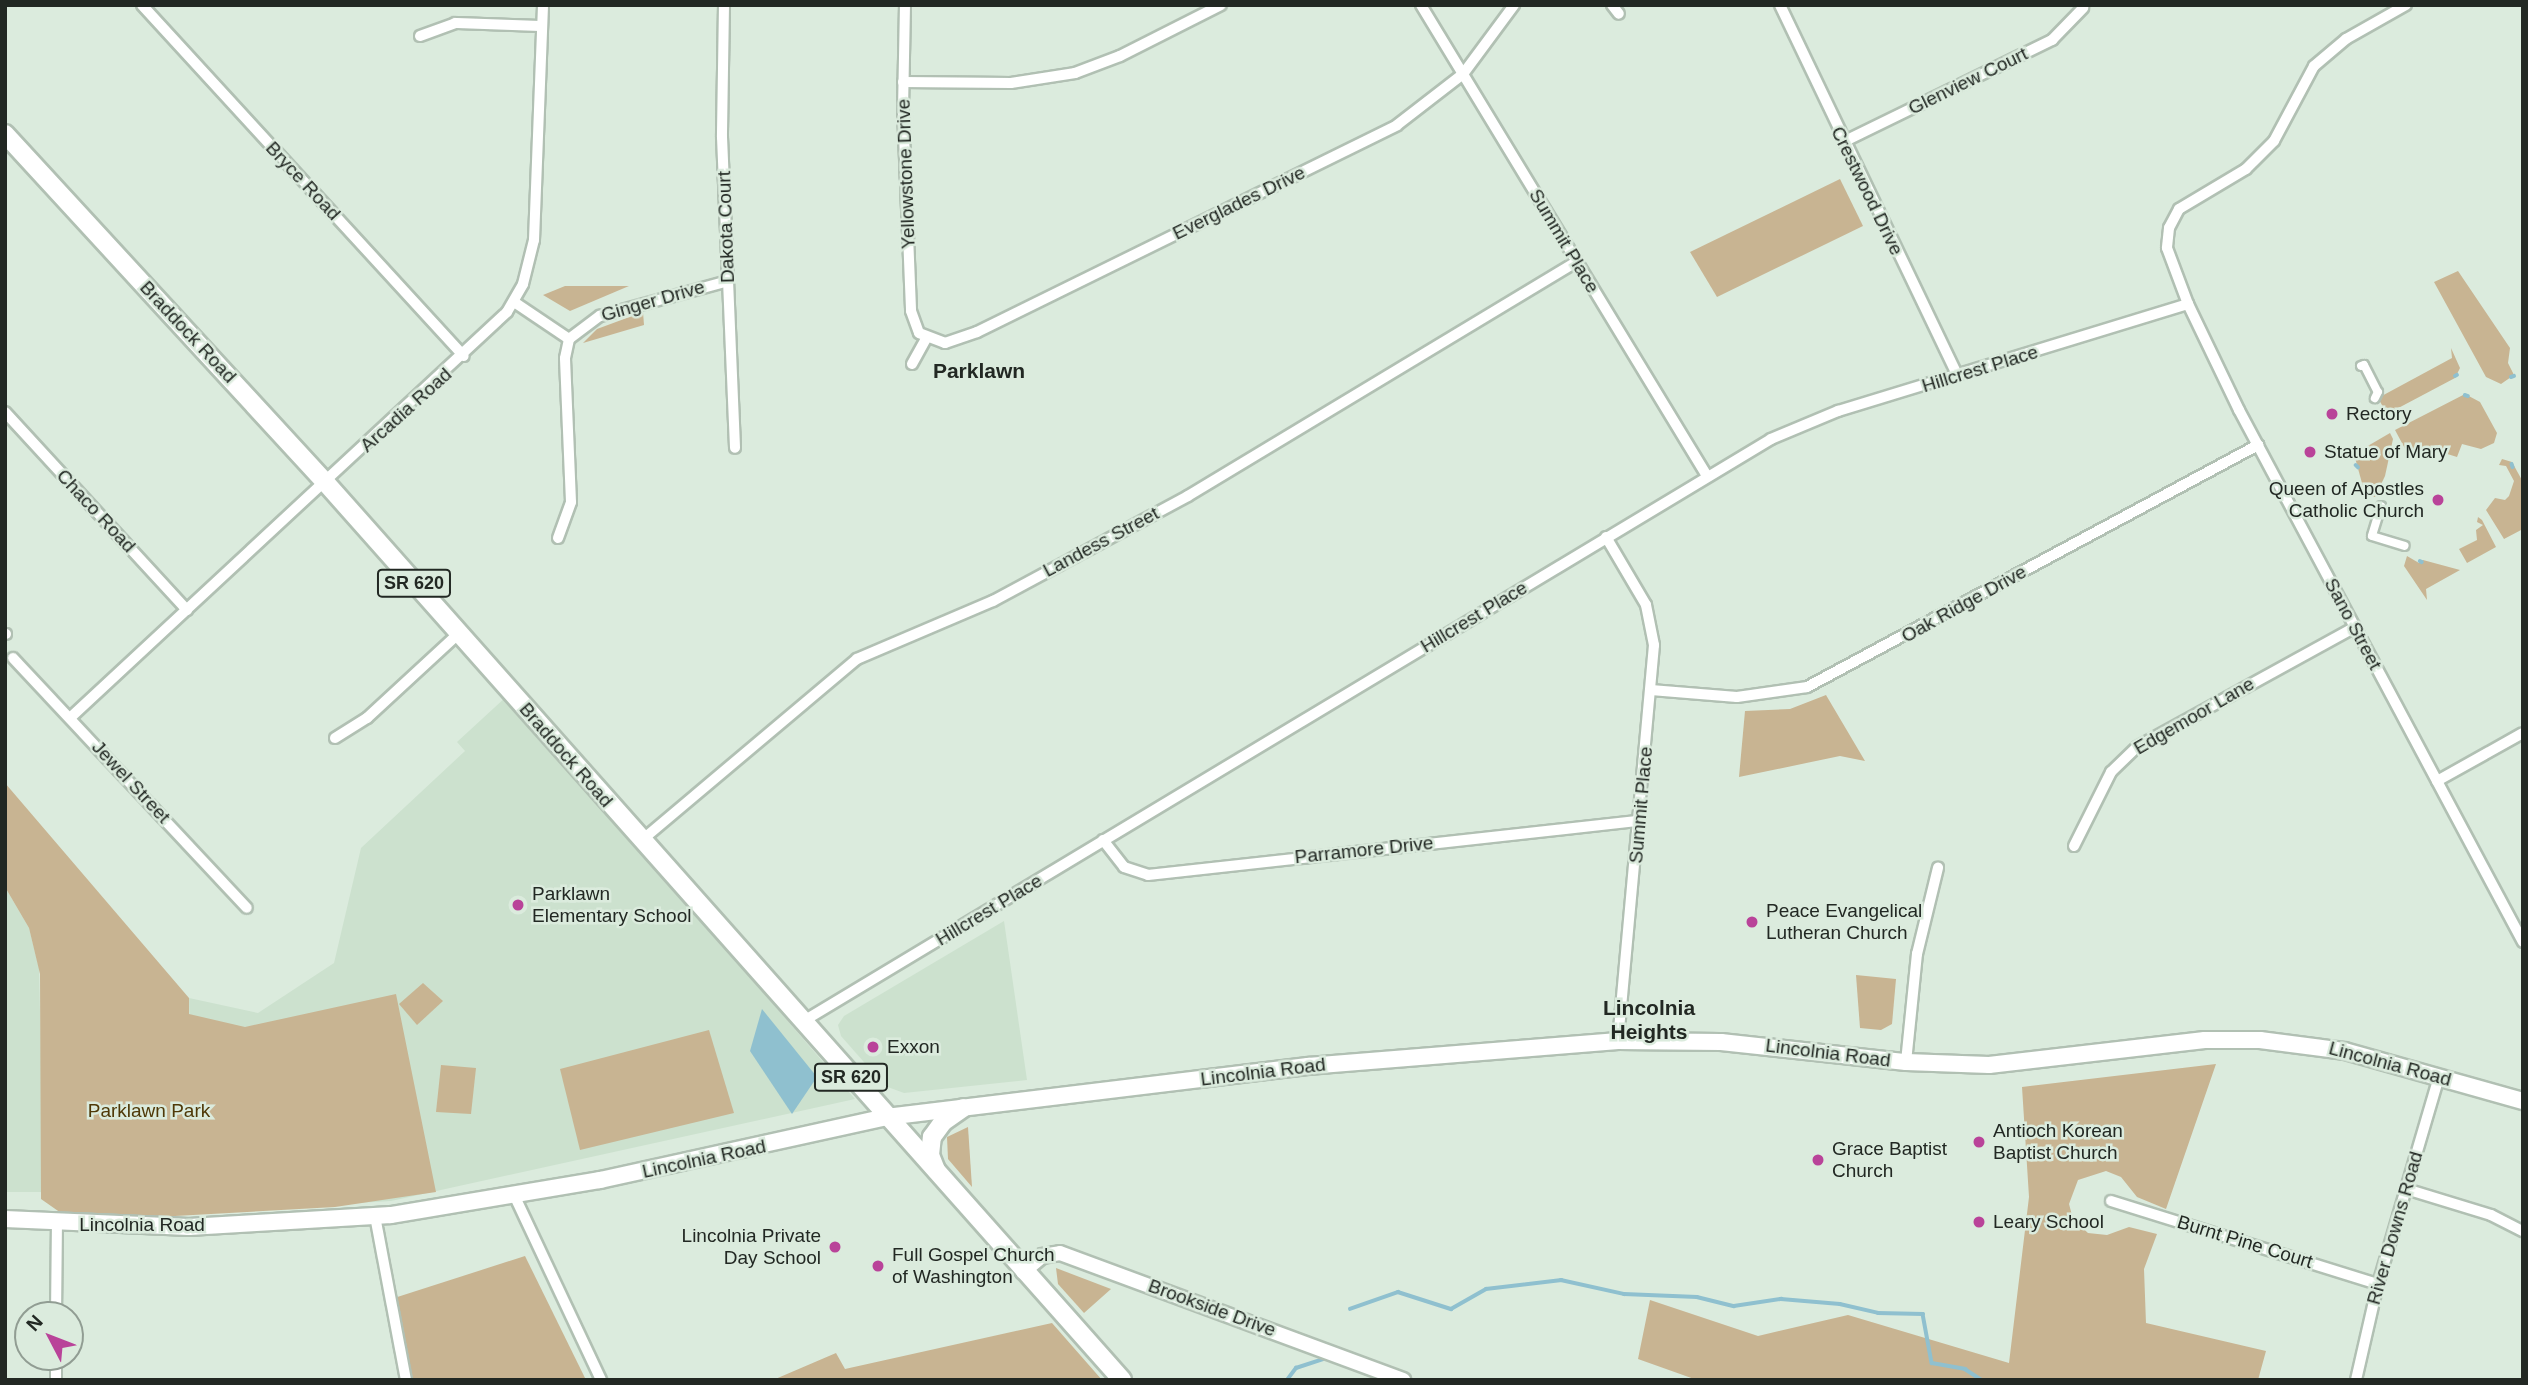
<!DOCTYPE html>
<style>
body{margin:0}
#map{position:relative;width:2528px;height:1385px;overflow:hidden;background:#dbebdd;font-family:Helvetica,sans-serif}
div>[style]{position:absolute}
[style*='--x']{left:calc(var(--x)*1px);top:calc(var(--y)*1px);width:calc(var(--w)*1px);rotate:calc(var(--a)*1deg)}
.built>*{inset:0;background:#cce1ce}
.green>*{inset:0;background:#c8b492}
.water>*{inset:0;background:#8fc0cf}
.stream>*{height:3.5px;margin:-1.75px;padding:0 1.75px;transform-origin:1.75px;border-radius:1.75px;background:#8fc0cf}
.roads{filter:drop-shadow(2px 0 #b1c0b3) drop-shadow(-2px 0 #b1c0b3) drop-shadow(0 2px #b1c0b3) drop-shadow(0 -2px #b1c0b3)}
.pedestrian>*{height:8px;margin:-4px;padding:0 4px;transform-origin:4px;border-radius:4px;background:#fff}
.minor>*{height:10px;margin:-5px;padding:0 5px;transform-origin:5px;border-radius:5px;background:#fff}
.tertiary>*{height:14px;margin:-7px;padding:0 7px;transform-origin:7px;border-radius:7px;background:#fff}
.secondary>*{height:16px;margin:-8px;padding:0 8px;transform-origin:8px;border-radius:8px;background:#fff}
.primary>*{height:18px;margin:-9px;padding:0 9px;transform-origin:9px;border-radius:9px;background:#fff}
.dots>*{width:19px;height:19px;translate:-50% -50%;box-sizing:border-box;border:4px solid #dbebdd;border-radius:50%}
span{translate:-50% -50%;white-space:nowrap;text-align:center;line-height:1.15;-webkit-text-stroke:5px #dbebdd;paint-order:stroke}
.shield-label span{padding:2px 5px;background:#dbebdd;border:2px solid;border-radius:5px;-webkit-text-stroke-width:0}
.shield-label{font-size:18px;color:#222823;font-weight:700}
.street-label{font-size:19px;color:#222823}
.poi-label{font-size:19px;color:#222823}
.left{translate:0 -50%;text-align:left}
.right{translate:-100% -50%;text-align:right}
.park-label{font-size:19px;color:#4f3908}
.neighbourhood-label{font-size:21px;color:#222823;font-weight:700}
.frame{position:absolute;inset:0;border:7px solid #222823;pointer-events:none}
.north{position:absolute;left:14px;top:1301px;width:70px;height:70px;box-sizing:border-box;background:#dbebdd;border:2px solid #919d93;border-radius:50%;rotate:312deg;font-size:19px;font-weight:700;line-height:28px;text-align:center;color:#222823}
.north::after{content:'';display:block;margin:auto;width:24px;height:32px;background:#b94399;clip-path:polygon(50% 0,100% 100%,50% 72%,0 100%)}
</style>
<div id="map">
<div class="built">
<i style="clip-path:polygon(507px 696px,855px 1099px,391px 1201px,192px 1213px,189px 998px,258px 1013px,334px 963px,361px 848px,465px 751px,457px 742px)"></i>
<i style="clip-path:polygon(5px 887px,29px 928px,39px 968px,44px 1192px,5px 1192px)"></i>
<i style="clip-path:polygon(1004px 921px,1027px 1080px,904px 1093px,885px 1086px,841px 1036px,838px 1025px,844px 1016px)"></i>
</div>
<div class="green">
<i style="clip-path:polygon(1840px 179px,1863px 226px,1717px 297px,1690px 252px)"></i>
<i style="clip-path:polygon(2458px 271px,2510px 348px,2508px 363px,2514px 375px,2501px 384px,2486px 377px,2434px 282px)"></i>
<i style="clip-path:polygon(565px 286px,629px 286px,570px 311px,543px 295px)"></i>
<i style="clip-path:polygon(643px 312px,644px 325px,583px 343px,597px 329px)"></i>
<i style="clip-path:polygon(2451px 348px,2460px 368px,2455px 378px,2387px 414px,2378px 398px,2452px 358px)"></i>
<i style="clip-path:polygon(2465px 394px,2480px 402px,2497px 433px,2494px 443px,2481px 449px,2462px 444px,2457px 457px,2425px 447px,2410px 458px,2395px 430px)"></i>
<i style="clip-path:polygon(2390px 433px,2393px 439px,2385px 476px,2375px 497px,2365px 494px,2354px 454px)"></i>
<i style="clip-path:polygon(2502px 459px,2512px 462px,2523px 482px,2523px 529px,2504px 539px,2486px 510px,2495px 498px,2505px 500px,2509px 496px,2514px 481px,2506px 466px,2499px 465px)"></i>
<i style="clip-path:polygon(2478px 517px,2482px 520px,2496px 547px,2467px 563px,2459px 549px,2477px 540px,2476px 530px,2483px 525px,2477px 522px)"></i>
<i style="clip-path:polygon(2407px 556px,2419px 563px,2423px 560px,2460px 570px,2426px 589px,2427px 600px,2404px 566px)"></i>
<i style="clip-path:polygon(1826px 695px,1865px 761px,1840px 756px,1739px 777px,1745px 711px,1790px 709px)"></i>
<i style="clip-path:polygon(5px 783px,189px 998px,189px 1014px,245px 1027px,396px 994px,436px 1192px,335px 1207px,157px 1217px,61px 1213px,41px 1199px,40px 974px,29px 928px,5px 887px)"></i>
<i style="clip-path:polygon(1856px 975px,1896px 979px,1892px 1024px,1881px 1030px,1860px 1028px)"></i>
<i style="clip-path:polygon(423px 983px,443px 1001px,417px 1025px,399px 1004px)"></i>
<i style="clip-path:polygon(709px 1030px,734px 1113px,580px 1150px,560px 1069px)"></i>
<i style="clip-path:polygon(2216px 1064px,2166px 1209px,2137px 1197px,2121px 1177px,2106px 1171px,2078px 1180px,2069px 1204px,2073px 1219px,2088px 1233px,2107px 1235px,2129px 1227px,2157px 1234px,2144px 1269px,2146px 1323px,2266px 1351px,2258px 1380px,1697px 1380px,1638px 1359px,1650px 1300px,1758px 1336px,1848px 1315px,2009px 1363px,2029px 1197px,2022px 1087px)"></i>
<i style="clip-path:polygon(441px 1065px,476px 1068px,471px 1114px,436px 1112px)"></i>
<i style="clip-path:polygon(968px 1127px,972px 1187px,948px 1159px,947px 1137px)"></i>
<i style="clip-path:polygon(525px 1256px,586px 1380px,400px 1380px,388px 1300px)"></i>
<i style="clip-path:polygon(1056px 1268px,1111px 1289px,1084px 1313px,1058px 1284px)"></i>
<i style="clip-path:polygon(1052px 1323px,1102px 1380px,773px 1380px,836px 1353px,845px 1369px)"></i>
</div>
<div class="water">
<i style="clip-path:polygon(762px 1009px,817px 1077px,792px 1114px,750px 1051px)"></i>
</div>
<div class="stream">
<i style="--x:2455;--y:376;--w:2;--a:-27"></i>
<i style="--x:2511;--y:377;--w:3;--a:-18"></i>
<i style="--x:2465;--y:395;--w:3;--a:18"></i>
<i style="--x:2512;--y:464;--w:3;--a:72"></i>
<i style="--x:2356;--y:465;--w:3;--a:45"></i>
<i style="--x:2420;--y:561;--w:2;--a:27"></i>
<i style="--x:1350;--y:1309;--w:51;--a:-19.5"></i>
<i style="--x:1398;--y:1292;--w:56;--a:17.8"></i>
<i style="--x:1451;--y:1309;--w:40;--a:-29.7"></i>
<i style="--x:1486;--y:1289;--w:76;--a:-6.8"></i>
<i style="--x:1561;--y:1280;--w:65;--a:12.5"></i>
<i style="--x:1624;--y:1294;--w:73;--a:2.4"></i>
<i style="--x:1697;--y:1297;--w:38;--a:14"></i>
<i style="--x:1734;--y:1306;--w:48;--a:-8.5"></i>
<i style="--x:1781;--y:1299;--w:59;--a:4.8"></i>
<i style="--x:1840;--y:1304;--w:39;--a:13"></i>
<i style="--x:1878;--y:1313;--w:45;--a:1.3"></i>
<i style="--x:1923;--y:1314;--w:50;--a:79.6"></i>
<i style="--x:1932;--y:1363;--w:34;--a:10"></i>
<i style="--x:1965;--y:1369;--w:20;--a:33"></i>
<i style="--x:1287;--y:1380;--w:15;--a:-53"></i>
<i style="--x:1296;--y:1368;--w:28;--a:-18"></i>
</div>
<div class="roads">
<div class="pedestrian">
<i style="--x:2361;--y:366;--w:3;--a:-18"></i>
<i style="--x:2364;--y:365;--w:30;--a:63"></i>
<i style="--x:2378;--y:392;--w:7;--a:117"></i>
<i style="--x:2381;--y:506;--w:31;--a:107"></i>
<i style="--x:2372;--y:536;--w:34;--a:17"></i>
</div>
<div class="minor">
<i style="--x:142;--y:5;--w:476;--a:47.5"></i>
<i style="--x:724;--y:5;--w:132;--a:90.9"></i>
<i style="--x:722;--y:137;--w:311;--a:87.6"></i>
<i style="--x:905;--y:5;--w:105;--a:91.1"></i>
<i style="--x:903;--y:110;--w:201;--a:87.7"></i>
<i style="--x:911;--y:311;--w:23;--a:70"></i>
<i style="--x:919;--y:333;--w:28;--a:21"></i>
<i style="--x:945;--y:343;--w:34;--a:-19"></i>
<i style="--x:977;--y:332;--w:468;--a:-26.2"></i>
<i style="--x:1397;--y:125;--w:83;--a:-37.7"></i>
<i style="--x:1463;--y:74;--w:86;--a:-53.5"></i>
<i style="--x:1421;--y:5;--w:551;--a:58.73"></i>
<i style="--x:1612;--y:5;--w:11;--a:52"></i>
<i style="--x:1780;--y:5;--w:411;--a:64.4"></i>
<i style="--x:2406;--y:5;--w:69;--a:150.5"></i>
<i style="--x:2346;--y:39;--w:42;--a:139.8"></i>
<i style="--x:2314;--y:66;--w:85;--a:118.1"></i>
<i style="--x:2274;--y:141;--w:40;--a:135"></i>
<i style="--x:2246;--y:169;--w:78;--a:149.2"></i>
<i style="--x:2179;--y:209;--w:21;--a:118"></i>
<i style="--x:2169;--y:228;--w:20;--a:96"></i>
<i style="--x:2167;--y:248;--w:60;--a:69.4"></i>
<i style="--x:2188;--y:304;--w:118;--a:64.3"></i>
<i style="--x:2239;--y:410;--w:603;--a:61.91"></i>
<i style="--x:420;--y:36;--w:37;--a:-20"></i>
<i style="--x:455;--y:23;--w:87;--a:2"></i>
<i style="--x:903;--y:82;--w:108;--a:0.5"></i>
<i style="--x:1011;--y:83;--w:65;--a:-8.9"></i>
<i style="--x:1075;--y:73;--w:48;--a:-20.7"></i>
<i style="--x:1120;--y:56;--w:113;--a:-26.8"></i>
<i style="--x:1843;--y:142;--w:233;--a:-26"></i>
<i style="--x:2052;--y:40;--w:45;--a:-45.9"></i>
<i style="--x:514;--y:302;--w:66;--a:33.9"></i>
<i style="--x:912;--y:364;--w:29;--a:-61"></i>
<i style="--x:5;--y:412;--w:269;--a:47.4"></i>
<i style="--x:1606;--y:537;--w:79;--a:59.5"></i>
<i style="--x:1646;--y:605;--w:41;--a:78.7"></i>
<i style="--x:1654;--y:645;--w:398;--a:95.2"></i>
<i style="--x:558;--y:538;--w:38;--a:-70"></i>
<i style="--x:571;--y:502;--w:144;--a:-92.4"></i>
<i style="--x:565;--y:358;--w:19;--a:-78"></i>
<i style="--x:569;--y:339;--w:39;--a:-37"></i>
<i style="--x:600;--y:316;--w:133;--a:-15.3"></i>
<i style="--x:5;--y:634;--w:1;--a:0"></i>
<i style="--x:13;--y:658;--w:342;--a:46.9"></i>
<i style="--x:1651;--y:690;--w:86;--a:4.7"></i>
<i style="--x:1737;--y:697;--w:71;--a:-8.1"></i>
<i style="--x:1807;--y:687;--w:512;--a:-28.22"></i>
<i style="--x:71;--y:717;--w:595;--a:-42.89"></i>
<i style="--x:507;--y:312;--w:32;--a:-60"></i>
<i style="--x:523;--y:284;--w:45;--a:-76"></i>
<i style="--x:534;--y:240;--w:235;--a:-87.8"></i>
<i style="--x:335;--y:738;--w:38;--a:-32"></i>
<i style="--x:367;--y:718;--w:125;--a:-42.7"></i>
<i style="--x:2437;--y:781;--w:98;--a:-29.2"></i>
<i style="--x:642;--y:840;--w:281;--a:-40.1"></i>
<i style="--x:857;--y:659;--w:148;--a:-23.1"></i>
<i style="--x:993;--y:601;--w:221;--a:-28.3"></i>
<i style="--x:1188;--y:496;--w:454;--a:-31.1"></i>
<i style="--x:1103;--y:840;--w:34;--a:52"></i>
<i style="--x:1124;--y:867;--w:25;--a:18"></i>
<i style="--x:1148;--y:875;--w:494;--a:-6.3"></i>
<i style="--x:2074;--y:846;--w:83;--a:-63.4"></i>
<i style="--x:2111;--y:772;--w:36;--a:-44"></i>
<i style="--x:2137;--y:747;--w:249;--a:-28.8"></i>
<i style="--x:802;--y:1022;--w:1131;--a:-31.03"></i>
<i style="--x:1771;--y:439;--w:73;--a:-22.7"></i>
<i style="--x:1838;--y:411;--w:366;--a:-17"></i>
<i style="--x:1906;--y:1062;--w:109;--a:-84.2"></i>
<i style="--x:1917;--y:954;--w:89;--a:-76.3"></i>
<i style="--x:2406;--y:1189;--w:89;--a:17"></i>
<i style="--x:2491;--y:1215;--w:36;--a:27"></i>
<i style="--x:515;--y:1197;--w:202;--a:64.8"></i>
<i style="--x:2111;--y:1201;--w:280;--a:17.3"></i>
<i style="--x:375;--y:1216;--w:167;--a:79.3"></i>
<i style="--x:56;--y:1315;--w:91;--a:-89.4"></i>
<i style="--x:56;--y:1357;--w:23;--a:90"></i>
<i style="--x:2356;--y:1380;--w:98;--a:-77.1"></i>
<i style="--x:2378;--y:1284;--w:216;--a:-73.6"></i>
</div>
<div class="tertiary">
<i style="--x:1023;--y:1272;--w:25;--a:-40"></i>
<i style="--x:1042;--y:1256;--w:18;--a:-9"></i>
<i style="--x:1060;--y:1253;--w:366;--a:20.3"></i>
</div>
<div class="secondary">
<i style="--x:5;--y:1219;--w:184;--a:2.5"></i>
<i style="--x:189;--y:1227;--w:202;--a:-3.4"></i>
<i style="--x:391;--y:1215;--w:212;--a:-9.5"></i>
<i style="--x:600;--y:1180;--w:293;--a:-12.4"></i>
<i style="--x:886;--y:1117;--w:425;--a:-6.9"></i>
<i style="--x:1308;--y:1066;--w:311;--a:-4.6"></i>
<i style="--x:1618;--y:1041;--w:103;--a:0.6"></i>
<i style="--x:1721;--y:1042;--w:186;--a:6.2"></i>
<i style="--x:1906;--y:1062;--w:83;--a:2.1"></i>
<i style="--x:1989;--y:1065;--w:217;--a:-6.6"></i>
<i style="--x:2205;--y:1040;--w:55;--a:0"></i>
<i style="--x:2260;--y:1040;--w:86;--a:7.4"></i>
<i style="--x:2345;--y:1051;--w:185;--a:15.7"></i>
</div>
<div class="primary">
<i style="--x:5;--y:134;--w:474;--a:47.4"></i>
<i style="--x:326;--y:483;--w:1199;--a:48.41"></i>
<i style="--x:936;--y:1170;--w:16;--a:-112"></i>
<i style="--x:930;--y:1155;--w:18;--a:-84"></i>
<i style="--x:932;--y:1137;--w:19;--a:-54"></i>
<i style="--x:943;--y:1122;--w:24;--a:-35"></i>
</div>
</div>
<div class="dots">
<i style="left:2332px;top:414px;background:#b94399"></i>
<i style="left:2310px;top:452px;background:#b94399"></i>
<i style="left:2438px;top:500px;background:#b94399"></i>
<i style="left:518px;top:905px;background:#b94399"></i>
<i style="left:1752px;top:922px;background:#b94399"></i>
<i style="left:873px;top:1047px;background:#b94399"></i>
<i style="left:1979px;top:1142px;background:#b94399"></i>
<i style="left:1818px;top:1160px;background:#b94399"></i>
<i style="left:1979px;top:1222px;background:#b94399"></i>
<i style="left:835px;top:1247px;background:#b94399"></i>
<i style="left:878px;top:1266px;background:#b94399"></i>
</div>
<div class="shield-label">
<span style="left:414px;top:583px">SR 620</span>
<span style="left:851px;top:1077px">SR 620</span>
</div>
<div class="street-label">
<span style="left:1968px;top:81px;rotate:-26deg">Glenview Court</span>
<span style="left:906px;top:174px;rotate:-92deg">Yellowstone Drive</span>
<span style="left:303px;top:181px;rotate:47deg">Bryce Road</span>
<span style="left:1867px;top:191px;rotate:64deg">Crestwood Drive</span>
<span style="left:1239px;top:203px;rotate:-26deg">Everglades Drive</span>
<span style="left:726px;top:227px;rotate:-92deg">Dakota Court</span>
<span style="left:1564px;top:241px;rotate:59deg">Summit Place</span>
<span style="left:653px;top:301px;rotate:-16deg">Ginger Drive</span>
<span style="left:188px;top:332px;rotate:47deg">Braddock Road</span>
<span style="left:1980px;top:369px;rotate:-17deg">Hillcrest Place</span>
<span style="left:406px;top:410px;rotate:-42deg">Arcadia Road</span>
<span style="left:96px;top:511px;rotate:47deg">Chaco Road</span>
<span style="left:1101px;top:542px;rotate:-28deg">Landess Street</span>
<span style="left:1964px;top:604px;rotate:-29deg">Oak Ridge Drive</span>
<span style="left:1474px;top:617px;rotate:-31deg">Hillcrest Place</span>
<span style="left:2353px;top:624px;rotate:62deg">Sano Street</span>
<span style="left:2194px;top:716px;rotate:-30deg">Edgemoor Lane</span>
<span style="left:566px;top:755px;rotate:49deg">Braddock Road</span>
<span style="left:131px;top:782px;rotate:47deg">Jewel Street</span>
<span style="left:1641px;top:805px;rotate:-85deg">Summit Place</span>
<span style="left:1364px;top:850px;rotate:-6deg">Parramore Drive</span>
<span style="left:989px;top:910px;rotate:-31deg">Hillcrest Place</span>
<span style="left:1828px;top:1053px;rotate:7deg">Lincolnia Road</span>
<span style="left:2390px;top:1064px;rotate:15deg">Lincolnia Road</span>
<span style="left:1263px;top:1072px;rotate:-7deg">Lincolnia Road</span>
<span style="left:704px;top:1159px;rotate:-12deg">Lincolnia Road</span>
<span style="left:142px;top:1225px">Lincolnia Road</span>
<span style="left:2395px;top:1228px;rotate:-74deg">River Downs Road</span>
<span style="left:2245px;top:1242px;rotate:17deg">Burnt Pine Court</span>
<span style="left:1212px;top:1308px;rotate:20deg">Brookside Drive</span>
</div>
<div class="poi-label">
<span class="left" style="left:2346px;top:414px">Rectory</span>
<span class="left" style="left:2324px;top:452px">Statue of Mary</span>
<span class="right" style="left:2424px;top:500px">Queen of Apostles<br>Catholic Church</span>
<span class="left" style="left:532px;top:905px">Parklawn<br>Elementary School</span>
<span class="left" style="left:1766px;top:922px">Peace Evangelical<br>Lutheran Church</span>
<span class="left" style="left:887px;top:1047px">Exxon</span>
<span class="left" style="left:1993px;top:1142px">Antioch Korean<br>Baptist Church</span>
<span class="left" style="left:1832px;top:1160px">Grace Baptist<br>Church</span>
<span class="left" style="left:1993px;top:1222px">Leary School</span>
<span class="right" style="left:821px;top:1247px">Lincolnia Private<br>Day School</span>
<span class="left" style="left:892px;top:1266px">Full Gospel Church<br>of Washington</span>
</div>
<div class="park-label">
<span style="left:149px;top:1111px">Parklawn Park</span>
</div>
<div class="neighbourhood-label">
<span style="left:979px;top:371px">Parklawn</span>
<span style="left:1649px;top:1020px">Lincolnia<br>Heights</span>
</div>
<div class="frame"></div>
<div class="north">N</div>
</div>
